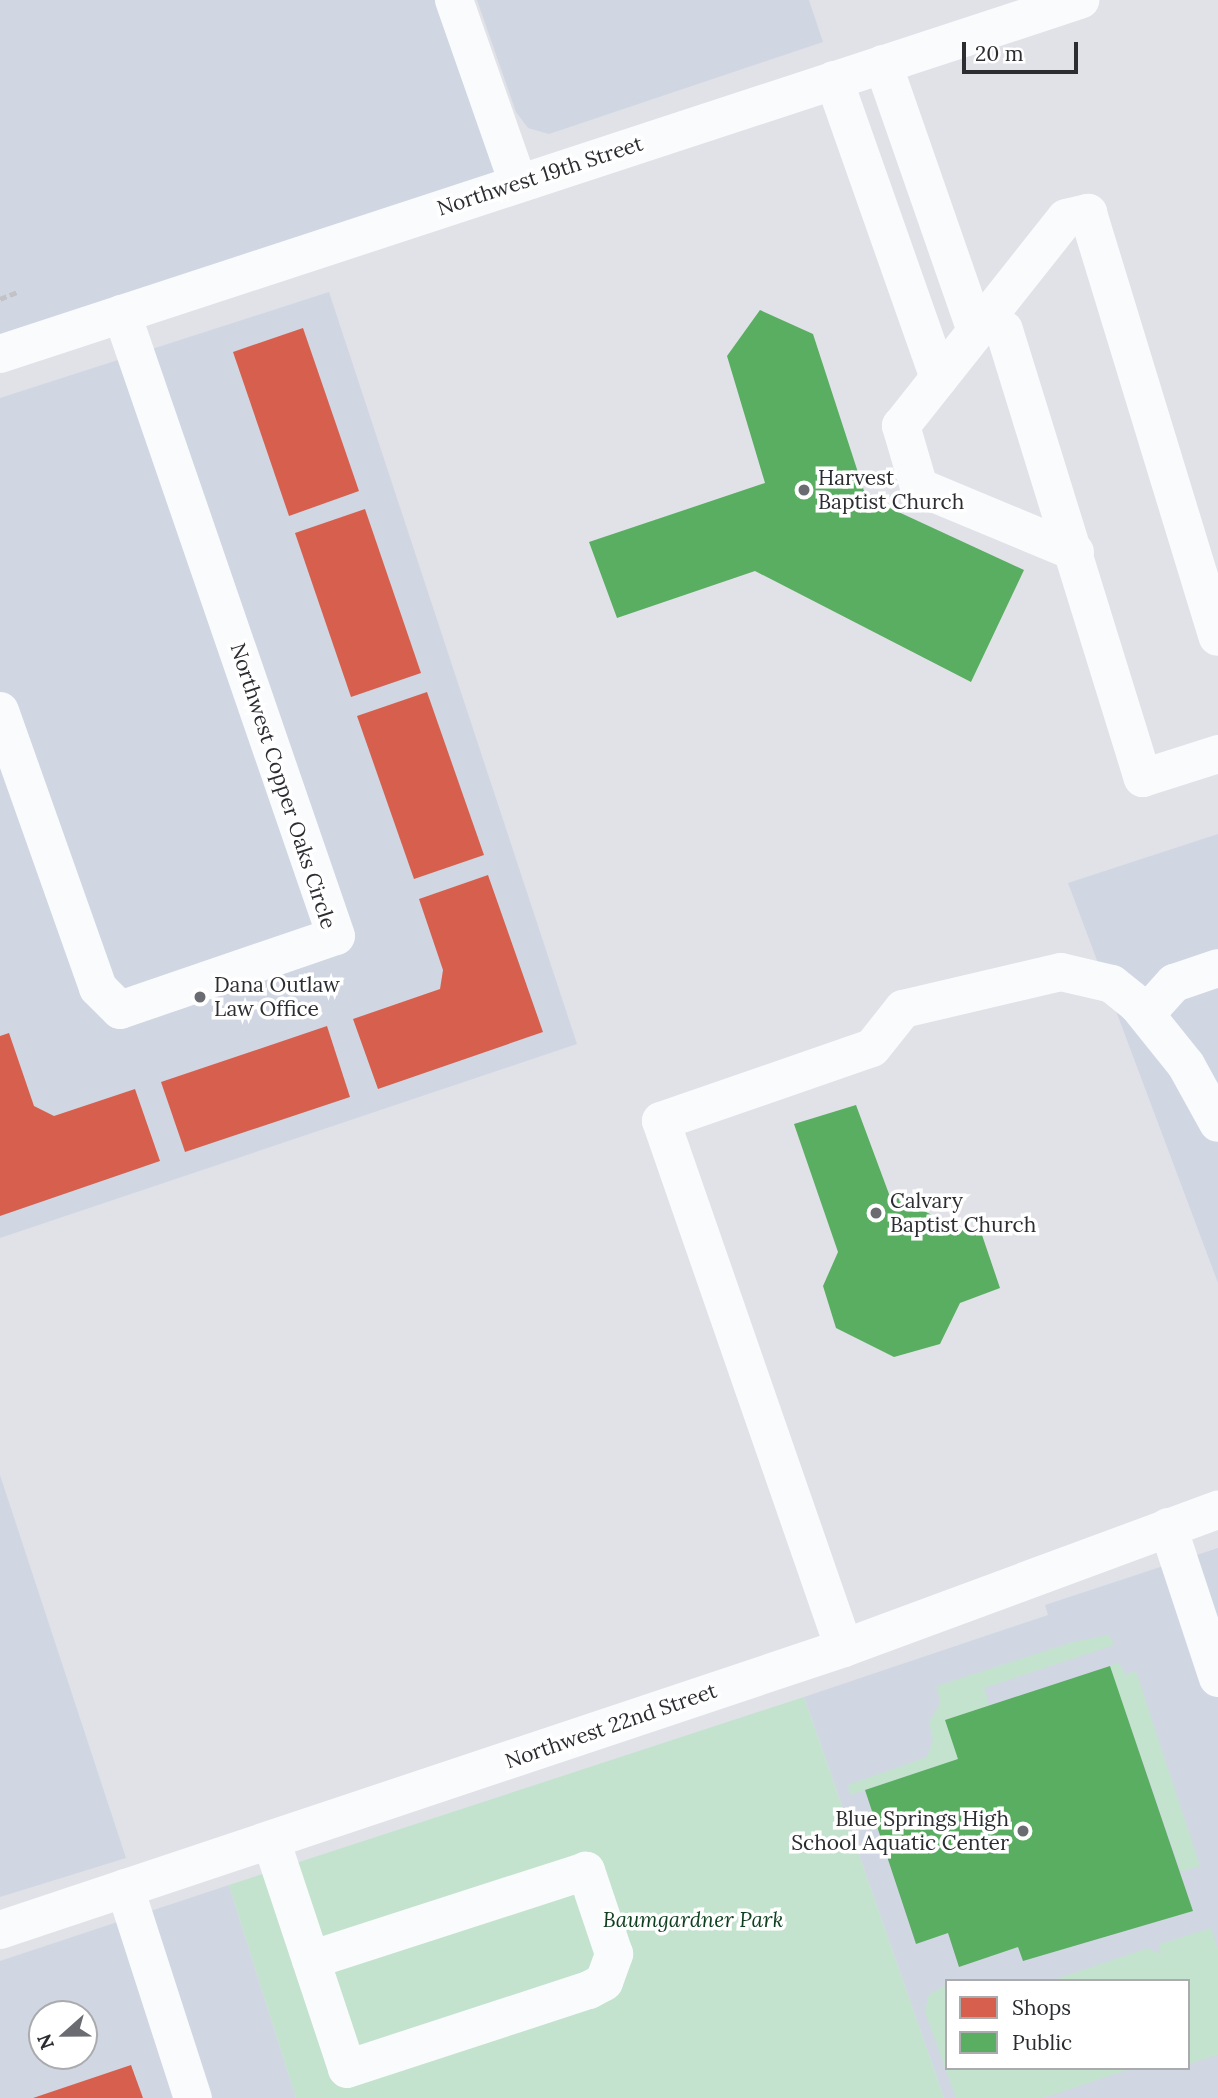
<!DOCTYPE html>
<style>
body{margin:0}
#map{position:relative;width:1218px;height:2098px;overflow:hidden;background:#e0e2e8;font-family:Lora,serif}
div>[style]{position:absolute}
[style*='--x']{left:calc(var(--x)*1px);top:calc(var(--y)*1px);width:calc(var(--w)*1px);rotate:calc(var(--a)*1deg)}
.built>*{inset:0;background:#d1d6e3}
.green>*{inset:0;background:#c3e3ce}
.shops>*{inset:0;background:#d6604d}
.public>*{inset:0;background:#5aae61}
.path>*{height:4.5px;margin-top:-2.25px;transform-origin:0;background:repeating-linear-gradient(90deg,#c3c3c6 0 7px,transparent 0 10.5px)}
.minor>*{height:38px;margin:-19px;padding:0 19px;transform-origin:19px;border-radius:19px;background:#fafbfc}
.dots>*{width:19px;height:19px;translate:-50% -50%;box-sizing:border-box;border:4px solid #fff;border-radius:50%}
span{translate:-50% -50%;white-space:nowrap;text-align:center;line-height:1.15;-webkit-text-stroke:7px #fff;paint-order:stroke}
.street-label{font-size:21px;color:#2b2d31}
.poi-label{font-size:21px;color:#2b2d31}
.left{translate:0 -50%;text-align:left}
.right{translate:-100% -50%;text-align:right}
.park-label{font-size:21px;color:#0e3f1f;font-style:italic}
.legend{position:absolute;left:945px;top:1979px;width:245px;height:91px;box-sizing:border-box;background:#fff;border:2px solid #aaabad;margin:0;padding:9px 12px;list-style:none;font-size:21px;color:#2b2d31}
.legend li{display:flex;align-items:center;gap:14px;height:35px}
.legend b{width:35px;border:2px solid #aaabad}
.north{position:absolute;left:28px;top:2000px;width:70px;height:70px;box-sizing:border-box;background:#fff;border:2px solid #aaabad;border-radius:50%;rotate:249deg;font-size:19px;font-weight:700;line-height:28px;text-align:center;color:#2b2d31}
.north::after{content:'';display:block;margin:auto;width:24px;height:32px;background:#6a6c71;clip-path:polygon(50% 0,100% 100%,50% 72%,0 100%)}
.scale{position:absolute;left:962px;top:42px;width:116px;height:32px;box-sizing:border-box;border:4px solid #2b2d31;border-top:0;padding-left:9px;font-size:21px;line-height:24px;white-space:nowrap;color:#2b2d31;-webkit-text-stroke:5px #fff;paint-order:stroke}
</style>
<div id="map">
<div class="built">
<i style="clip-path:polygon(0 0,454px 0,518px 183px,0 354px)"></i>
<i style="clip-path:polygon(477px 0,809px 0,823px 42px,549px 134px,528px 128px,516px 112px)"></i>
<i style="clip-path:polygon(329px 292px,577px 1044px,0 1238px,0 398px)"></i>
<i style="clip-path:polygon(1218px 834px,1218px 1283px,1068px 883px)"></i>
<i style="clip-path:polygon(0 1475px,126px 1858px,0 1897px)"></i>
<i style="clip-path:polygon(evenodd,1218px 1548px,1218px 2098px,944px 2098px,804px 1697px,1048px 1615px,1045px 1605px,1218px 1548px,947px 1981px,1188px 1981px,1188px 2068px,947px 2068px,947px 1981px)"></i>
<i style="clip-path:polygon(evenodd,229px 1885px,296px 2098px,0 2098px,0 1961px,229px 1885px,42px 2014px,84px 2014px,84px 2056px,42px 2056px,42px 2014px)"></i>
</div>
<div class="green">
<i style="clip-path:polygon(1109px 1635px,1114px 1645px,984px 1688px,989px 1705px,958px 1759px,850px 1795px,848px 1785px,927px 1757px,933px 1740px,929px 1722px,940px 1704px,937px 1686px,1073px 1642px)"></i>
<i style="clip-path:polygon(1118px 1662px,1126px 1675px,1136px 1671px,1200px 1866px,1181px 1872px,1110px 1666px)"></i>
<i style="clip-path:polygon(804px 1697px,944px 2098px,296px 2098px,229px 1885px)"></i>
<i style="clip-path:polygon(1211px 1928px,1218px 1949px,1218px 2055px,1188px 2064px,1188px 1981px,1050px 1981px,1148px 1948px,1160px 1954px,1160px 1944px)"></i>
<i style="clip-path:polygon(947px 1985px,947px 2068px,1133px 2068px,1043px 2098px,956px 2098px,925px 2012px,929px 1994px)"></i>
</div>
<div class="shops">
<i style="clip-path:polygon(303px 328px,359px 491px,289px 516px,233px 352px)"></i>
<i style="clip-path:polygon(365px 509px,421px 673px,351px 697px,295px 533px)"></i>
<i style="clip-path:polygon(427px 692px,484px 855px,414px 879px,357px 716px)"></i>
<i style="clip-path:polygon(488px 875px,543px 1032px,378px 1089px,353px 1019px,440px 989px,443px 970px,419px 899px)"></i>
<i style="clip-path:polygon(327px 1026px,350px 1097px,185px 1152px,161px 1082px)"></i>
<i style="clip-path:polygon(9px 1033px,34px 1106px,54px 1116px,135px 1089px,160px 1161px,0 1216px,0 1036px)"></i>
<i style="clip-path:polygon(131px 2065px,143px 2098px,33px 2098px)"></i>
</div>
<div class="public">
<i style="clip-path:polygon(760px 310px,813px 334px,866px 497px,1024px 570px,971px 682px,755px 571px,617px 618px,589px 542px,765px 483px,727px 356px)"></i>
<i style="clip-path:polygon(856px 1105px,889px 1194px,971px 1234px,981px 1232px,1000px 1288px,960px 1303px,940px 1344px,894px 1357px,836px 1328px,823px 1286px,838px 1252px,794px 1124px)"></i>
<i style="clip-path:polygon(1110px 1666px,1193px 1911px,1023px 1961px,1018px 1947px,959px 1967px,948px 1933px,916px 1944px,865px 1790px,958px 1759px,945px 1720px)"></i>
</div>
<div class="path">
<i style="--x:0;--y:299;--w:18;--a:-22"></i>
</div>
<div class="minor">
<i style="--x:454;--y:0;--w:194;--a:70.7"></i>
<i style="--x:883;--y:64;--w:283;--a:70.8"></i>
<i style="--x:834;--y:80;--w:316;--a:70.6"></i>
<i style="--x:987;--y:317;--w:21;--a:37"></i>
<i style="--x:1004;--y:330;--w:469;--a:72.8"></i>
<i style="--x:1143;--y:778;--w:79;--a:-17.7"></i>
<i style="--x:0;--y:354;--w:1137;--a:-18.15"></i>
<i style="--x:1075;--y:552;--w:169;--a:-157.4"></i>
<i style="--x:919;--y:487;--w:64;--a:-106.4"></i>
<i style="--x:901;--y:426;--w:265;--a:-51.6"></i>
<i style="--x:1066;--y:218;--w:23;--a:-13"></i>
<i style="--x:1088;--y:213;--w:443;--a:73"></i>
<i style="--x:0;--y:711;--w:294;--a:70.5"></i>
<i style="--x:98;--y:988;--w:31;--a:45"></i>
<i style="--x:120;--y:1010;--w:228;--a:-18.9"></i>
<i style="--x:336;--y:936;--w:658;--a:-108.99"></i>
<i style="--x:1146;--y:1014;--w:42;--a:-47.9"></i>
<i style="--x:1174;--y:983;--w:46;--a:-18.8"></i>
<i style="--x:1168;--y:1527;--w:159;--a:71.7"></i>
<i style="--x:844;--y:1648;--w:558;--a:-109.15"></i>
<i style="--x:661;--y:1121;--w:223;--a:-19.1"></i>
<i style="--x:872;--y:1048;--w:50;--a:-51.5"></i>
<i style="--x:903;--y:1009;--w:162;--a:-13.2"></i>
<i style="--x:1061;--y:972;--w:52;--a:13.2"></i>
<i style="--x:1112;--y:984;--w:32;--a:39"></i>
<i style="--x:1137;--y:1004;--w:78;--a:51.2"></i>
<i style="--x:1186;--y:1065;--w:66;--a:61.1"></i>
<i style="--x:271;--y:1840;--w:241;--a:71.6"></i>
<i style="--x:347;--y:2069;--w:255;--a:-18.1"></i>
<i style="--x:589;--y:1990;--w:17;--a:-28"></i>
<i style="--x:604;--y:1982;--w:30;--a:-70"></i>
<i style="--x:614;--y:1954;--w:88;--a:-108.6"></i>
<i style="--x:586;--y:1871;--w:289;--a:162.1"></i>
<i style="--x:125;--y:1888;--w:221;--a:72.1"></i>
<i style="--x:0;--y:1930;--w:890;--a:-18.48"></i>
<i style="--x:844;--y:1648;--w:399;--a:-20.3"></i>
</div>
<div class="dots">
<i style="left:804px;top:490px;background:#6a6c71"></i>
<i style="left:200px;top:997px;background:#6a6c71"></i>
<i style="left:876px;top:1213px;background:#6a6c71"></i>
<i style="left:1023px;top:1831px;background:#6a6c71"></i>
</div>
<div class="street-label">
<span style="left:540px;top:176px;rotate:-18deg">Northwest 19th Street</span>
<span style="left:283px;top:786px;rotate:72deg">Northwest Copper Oaks Circle</span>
<span style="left:611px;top:1726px;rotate:-19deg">Northwest 22nd Street</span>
</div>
<div class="poi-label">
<span class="left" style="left:818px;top:490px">Harvest<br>Baptist Church</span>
<span class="left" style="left:214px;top:997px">Dana Outlaw<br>Law Office</span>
<span class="left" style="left:890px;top:1213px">Calvary<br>Baptist Church</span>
<span class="right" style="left:1009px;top:1831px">Blue Springs High<br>School Aquatic Center</span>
</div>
<div class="park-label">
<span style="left:693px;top:1920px">Baumgardner Park</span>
</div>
<ul class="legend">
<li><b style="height:19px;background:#d6604d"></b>Shops</li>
<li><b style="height:19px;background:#5aae61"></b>Public</li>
</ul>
<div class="north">N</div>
<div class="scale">20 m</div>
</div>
